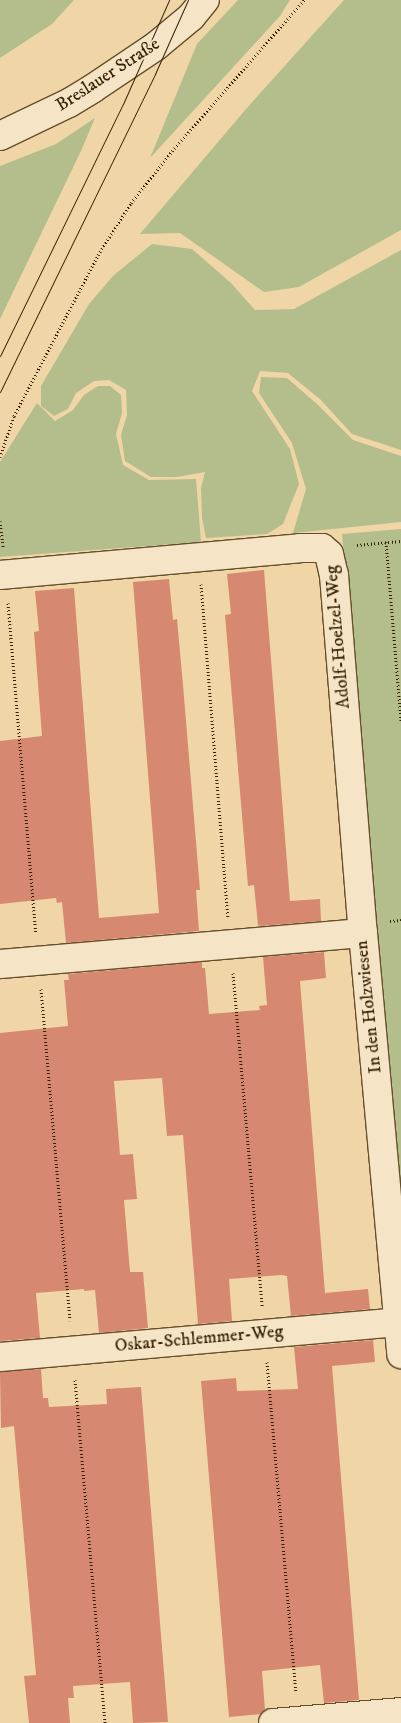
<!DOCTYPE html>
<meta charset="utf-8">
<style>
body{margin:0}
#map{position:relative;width:401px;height:1723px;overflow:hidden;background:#f0d5a7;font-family:"IM FELL DW Pica",serif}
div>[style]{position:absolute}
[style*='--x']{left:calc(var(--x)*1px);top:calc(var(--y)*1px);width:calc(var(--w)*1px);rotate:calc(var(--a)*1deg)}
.green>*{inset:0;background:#b3be8c}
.building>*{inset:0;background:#d68870}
.path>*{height:3px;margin-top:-1.5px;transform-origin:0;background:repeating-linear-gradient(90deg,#372100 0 1px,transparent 0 3.5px)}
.roads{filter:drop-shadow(1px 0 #654e2a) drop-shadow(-1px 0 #654e2a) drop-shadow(0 1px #654e2a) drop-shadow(0 -1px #654e2a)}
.minor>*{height:28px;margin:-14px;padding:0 14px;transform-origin:14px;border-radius:14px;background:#f5e4c6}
.secondary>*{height:28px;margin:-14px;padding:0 14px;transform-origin:14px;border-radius:14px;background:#f5e4c6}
.tram>*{height:1px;margin:-0.5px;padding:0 0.5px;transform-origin:0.5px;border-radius:0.5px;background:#372100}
span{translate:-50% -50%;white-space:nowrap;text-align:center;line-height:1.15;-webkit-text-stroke:4px #f5e4c6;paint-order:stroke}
.street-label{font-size:18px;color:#372100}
</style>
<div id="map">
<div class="green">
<i style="clip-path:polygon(0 0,74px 0,52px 24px,0 58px)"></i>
<i style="clip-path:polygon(238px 0,290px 0,280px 16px,150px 158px,197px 44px)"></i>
<i style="clip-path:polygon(344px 0,401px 0,401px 230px,299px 287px,264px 292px,180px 233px,140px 234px,246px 109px)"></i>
<i style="clip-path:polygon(95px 118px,81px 151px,0 319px,0 166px,56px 144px)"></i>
<i style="clip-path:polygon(152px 244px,192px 249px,231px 283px,255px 310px,294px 309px,401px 250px,401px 450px,352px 434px,321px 400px,288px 373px,260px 371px,252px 391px,290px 449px,299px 484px,283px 524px,267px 534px,206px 538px,202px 518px,201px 488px,205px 472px,177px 477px,151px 477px,125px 461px,121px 435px,127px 415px,126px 390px,109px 380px,94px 381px,76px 393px,68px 409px,54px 416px,41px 406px,41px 386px,89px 304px,114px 275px)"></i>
<i style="clip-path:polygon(261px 377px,287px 378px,317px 404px,353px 440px,401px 456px,401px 522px,293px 533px,306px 489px,292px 443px,259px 393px)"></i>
<i style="clip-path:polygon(98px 386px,110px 386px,121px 395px,122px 413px,116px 434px,123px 465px,149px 480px,196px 479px,201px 542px,0 557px,0 462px,37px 403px,55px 421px,73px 410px,84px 395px)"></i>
<i style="clip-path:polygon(401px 529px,401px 1206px,342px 534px)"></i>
</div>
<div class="building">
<i style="clip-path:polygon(264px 570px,290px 901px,320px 899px,321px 921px,261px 926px,258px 925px,254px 885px,248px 886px,225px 615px,231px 614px,227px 574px)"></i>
<i style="clip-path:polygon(169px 579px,173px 620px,177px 619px,183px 685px,200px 890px,196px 890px,199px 931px,66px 943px,62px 902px,57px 903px,56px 898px,0 904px,0 741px,42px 736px,34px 632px,39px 631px,35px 591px,74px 588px,99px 918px,159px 913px,133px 582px)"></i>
<i style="clip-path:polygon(324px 952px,326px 978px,300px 981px,325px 1293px,368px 1289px,370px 1309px,291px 1316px,287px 1276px,282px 1275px,229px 1279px,232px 1321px,198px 1324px,183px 1135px,167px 1136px,162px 1078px,114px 1081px,120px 1155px,133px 1154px,137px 1199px,124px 1200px,130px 1272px,143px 1272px,148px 1328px,99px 1333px,95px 1290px,84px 1291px,84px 1289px,36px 1293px,40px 1338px,0 1341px,0 1033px,68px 1026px,64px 980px,69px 980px,68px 974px,202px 962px,202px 968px,205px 968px,209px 1014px,260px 1010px,259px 1006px,267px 1005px,263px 957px)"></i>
<i style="clip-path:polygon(373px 1340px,375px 1362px,332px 1366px,359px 1700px,324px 1703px,320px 1665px,262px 1671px,265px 1710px,261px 1714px,229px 1717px,201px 1381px,236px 1378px,237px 1391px,298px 1389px,294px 1347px)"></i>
<i style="clip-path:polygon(41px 1369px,43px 1398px,48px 1398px,49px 1407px,107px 1404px,106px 1389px,141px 1387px,168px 1722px,133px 1723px,130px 1682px,73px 1686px,74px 1698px,68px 1698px,70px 1723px,29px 1723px,24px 1676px,36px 1675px,14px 1426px,1px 1428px,0 1372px)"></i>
</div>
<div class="path">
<i style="--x:0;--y:457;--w:43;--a:-71.1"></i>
<i style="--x:14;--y:416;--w:182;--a:-62.4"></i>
<i style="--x:98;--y:255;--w:62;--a:-57.6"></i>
<i style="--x:131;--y:203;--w:66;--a:-51.7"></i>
<i style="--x:172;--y:151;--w:201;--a:-48.8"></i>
<i style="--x:0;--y:521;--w:26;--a:83"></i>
<i style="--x:386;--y:542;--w:180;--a:85.2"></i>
<i style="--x:357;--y:545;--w:44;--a:-5.2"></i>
<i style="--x:201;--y:584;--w:334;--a:85.4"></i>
<i style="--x:8;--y:603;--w:331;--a:85.2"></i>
<i style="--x:390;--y:921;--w:11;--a:-5"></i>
<i style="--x:233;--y:973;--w:334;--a:85"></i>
<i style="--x:41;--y:989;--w:333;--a:85"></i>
<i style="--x:267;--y:1362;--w:331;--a:85"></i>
<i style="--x:75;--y:1380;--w:344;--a:85"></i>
</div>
<div class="roads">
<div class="minor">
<i style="--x:0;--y:575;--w:301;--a:-5.1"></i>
<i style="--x:300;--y:548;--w:22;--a:0"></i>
<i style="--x:322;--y:548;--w:9;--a:41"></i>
<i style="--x:329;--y:554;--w:22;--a:77"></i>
<i style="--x:334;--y:575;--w:359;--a:85.4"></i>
<i style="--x:363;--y:933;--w:423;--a:84.8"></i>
<i style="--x:0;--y:964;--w:364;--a:-4.9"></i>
<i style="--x:0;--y:1357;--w:400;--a:-5"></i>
<i style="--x:273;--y:1723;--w:128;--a:-4.9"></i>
</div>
<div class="secondary">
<i style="--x:0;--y:136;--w:76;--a:-25.6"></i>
<i style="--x:69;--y:103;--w:27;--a:-31"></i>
<i style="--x:92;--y:89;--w:77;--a:-33.9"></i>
<i style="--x:156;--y:46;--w:45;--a:-39.6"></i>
<i style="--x:191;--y:17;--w:22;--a:-51"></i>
</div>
</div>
<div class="tram">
<i style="--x:0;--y:356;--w:280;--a:-64"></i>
<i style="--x:123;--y:104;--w:114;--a:-66.1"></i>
<i style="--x:0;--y:392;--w:354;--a:-64"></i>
<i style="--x:155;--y:74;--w:81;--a:-66"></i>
</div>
<div class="street-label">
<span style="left:108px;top:75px;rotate:-33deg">Breslauer Straße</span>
<span style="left:338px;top:637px;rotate:-95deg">Adolf-Hoelzel-Weg</span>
<span style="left:369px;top:1007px;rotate:-96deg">In den Holzwiesen</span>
<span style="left:199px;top:1339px;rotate:-5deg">Oskar-Schlemmer-Weg</span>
</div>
</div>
